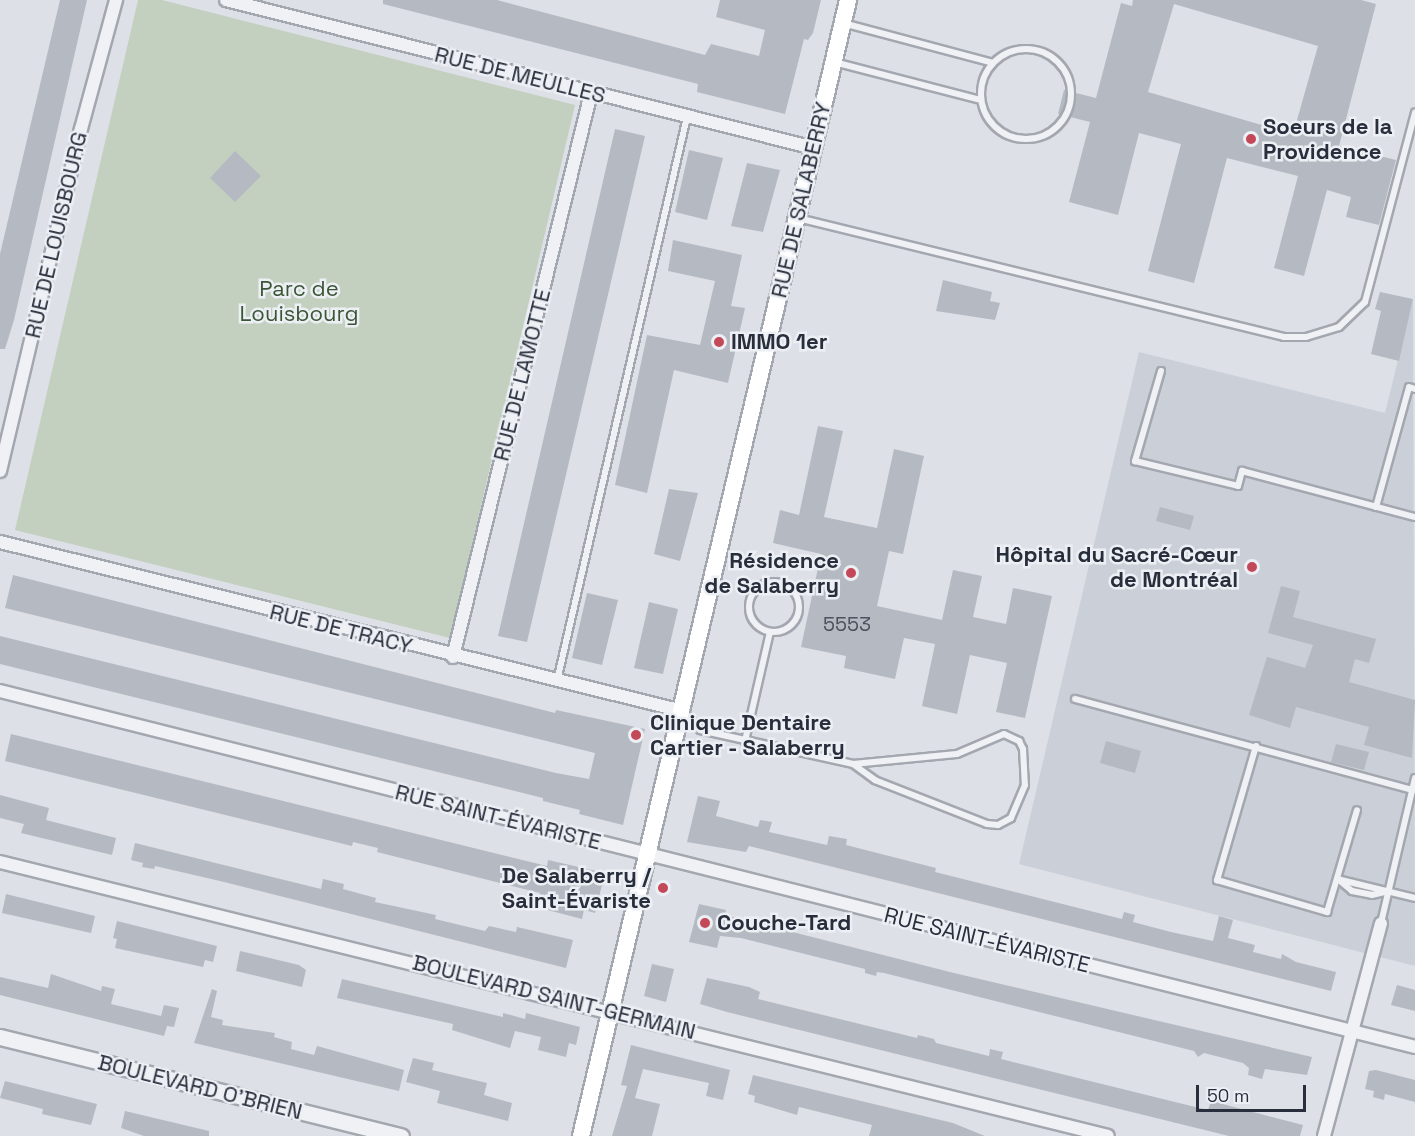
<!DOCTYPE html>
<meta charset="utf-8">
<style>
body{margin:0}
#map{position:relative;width:1415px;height:1136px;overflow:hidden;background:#dde0e6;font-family:"Space Grotesk",sans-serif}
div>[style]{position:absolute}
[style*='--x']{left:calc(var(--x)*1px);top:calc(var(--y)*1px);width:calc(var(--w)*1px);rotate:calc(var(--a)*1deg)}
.built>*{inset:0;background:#cbcfd7}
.green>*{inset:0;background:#c3cfbf}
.building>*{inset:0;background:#b5bac2}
.roads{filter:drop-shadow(2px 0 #a3a7af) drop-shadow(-2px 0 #a3a7af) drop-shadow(0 2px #a3a7af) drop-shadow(0 -2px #a3a7af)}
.service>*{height:6px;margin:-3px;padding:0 3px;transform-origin:3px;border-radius:3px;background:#eff1f5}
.service>.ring{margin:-3px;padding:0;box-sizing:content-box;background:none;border:6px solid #eff1f5;border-radius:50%}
.minor>*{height:12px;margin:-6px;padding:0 6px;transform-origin:6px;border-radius:6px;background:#eff1f5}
.tertiary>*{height:15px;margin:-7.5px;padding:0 7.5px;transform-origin:7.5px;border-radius:7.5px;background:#eff1f5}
.secondary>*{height:16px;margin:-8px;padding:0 8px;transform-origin:8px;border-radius:8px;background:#fff}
.dots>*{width:16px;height:16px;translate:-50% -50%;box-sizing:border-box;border:3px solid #eceff4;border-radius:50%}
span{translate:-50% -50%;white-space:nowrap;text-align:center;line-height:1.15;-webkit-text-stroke:5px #eceff4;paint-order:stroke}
.number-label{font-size:20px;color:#4b515d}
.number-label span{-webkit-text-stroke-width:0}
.street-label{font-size:22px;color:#282e3b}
.poi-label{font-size:22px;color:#282e3b;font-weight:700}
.left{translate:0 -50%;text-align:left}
.right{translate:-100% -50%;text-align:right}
.park-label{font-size:22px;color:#3b5636}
.scale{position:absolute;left:1196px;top:1085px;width:110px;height:27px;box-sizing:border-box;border:3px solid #282e3b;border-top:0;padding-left:8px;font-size:18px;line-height:21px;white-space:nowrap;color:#282e3b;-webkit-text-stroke:4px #eceff4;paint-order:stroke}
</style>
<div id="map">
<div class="built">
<i style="clip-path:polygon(1413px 299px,1415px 966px,1019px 864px,1139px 352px,1385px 413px)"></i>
</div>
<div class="green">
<i style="clip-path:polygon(138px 0,162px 0,575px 105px,450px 638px,15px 530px)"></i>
</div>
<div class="building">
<i style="clip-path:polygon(60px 0,87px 0,14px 320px,5px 349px,0 349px,0 254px)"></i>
<i style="clip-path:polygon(383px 0,497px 0,705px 55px,711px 44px,759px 56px,765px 30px,716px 17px,720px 0,821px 0,813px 33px,808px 40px,804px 39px,785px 114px,697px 92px,698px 84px,383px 4px)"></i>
<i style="clip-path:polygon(evenodd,1133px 0,1361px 0,1376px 4px,1339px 146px,1396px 160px,1379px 225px,1346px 217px,1351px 197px,1327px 190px,1304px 276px,1274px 268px,1298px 176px,1227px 158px,1194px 283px,1148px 271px,1181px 144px,1139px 133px,1118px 215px,1069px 202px,1090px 122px,1058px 114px,1064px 90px,1096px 98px,1121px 3px,1132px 6px,1133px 0,1174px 4px,1318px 46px,1293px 134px,1148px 92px,1174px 4px)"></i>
<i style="clip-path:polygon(615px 129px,645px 136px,527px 642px,498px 636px)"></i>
<i style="clip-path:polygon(689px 150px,723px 158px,707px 220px,675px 212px)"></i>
<i style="clip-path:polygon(235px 151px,261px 176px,235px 202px,210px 178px)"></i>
<i style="clip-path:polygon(747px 163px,780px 170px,763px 232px,731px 226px)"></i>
<i style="clip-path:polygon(673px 240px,742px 255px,731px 306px,745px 308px,728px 383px,674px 370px,647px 493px,615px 485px,647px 335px,700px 345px,715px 281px,668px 271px)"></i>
<i style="clip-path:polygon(943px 280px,992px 292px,990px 301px,1000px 303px,995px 320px,936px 311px)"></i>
<i style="clip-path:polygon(1380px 292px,1413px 299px,1399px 361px,1371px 354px,1381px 311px,1375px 309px)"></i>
<i style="clip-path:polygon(818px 426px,843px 431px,824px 517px,877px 528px,894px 449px,924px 456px,903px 554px,889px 551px,877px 606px,942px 620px,953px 570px,982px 576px,973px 617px,1006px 624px,1013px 588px,1052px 596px,1025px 718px,996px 712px,1007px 663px,970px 655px,957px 714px,922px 706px,935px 644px,904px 638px,895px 679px,844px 668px,846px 656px,801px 647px,821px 554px,773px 543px,780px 510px,799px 515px)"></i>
<i style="clip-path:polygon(669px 489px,698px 493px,680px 561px,654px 554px)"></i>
<i style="clip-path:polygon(1160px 507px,1194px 516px,1190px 530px,1156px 521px)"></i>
<i style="clip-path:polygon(13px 575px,555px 713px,556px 710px,645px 729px,623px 825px,579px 814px,580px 810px,543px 801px,543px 798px,0 664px,0 636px,556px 773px,589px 779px,595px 753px,5px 608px)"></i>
<i style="clip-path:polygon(1281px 586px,1300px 591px,1293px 617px,1376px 639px,1369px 663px,1355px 659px,1349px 682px,1415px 700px,1412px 758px,1364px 745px,1369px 727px,1296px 707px,1290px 728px,1249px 715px,1267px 657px,1305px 668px,1313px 645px,1268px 633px)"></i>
<i style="clip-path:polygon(587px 593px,618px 600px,602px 665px,572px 658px)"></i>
<i style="clip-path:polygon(649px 602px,678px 609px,663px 674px,634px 668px)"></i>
<i style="clip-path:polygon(11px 734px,547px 866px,548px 860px,605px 873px,595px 913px,584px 910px,582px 919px,536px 907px,540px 893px,377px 852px,378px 848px,353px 842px,352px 846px,5px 761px)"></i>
<i style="clip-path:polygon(1106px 741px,1141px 751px,1135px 773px,1100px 763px)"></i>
<i style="clip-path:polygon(1336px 744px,1369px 752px,1364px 770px,1331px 762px)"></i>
<i style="clip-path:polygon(0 795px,49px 808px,46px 820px,116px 838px,112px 855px,21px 833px,24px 824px,0 818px)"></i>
<i style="clip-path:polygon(698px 796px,720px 801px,716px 816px,758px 827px,760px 820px,772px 822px,769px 832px,827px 845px,829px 836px,847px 839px,846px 845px,936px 868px,935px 872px,1122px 919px,1124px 912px,1135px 915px,1133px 922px,1171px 932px,1213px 941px,1219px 916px,1233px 920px,1228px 938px,1255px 945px,1253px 952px,1281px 959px,1282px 954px,1296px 962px,1336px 972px,1331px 991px,749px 846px,746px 852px,687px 842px)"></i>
<i style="clip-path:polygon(135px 843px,321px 889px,323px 879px,344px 884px,343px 889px,376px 898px,375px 902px,436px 915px,435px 919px,485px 931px,489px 926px,516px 932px,517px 927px,573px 940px,566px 968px,220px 881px,155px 866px,154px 869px,142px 867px,143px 863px,131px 860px)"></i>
<i style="clip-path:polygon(6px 894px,95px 916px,91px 933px,2px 913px)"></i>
<i style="clip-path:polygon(699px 904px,726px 910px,725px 915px,954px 973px,1312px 1057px,1307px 1075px,1265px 1069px,1262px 1079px,1248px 1075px,1249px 1068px,1243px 1063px,1204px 1053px,1198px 1057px,1194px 1051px,884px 973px,877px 972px,876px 976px,865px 973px,865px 969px,741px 938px,720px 936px,717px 948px,689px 942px)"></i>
<i style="clip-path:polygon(117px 921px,217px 946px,213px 962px,205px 960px,203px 967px,115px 948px,117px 939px,113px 938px)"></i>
<i style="clip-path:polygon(240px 951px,299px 965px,306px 970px,302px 987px,236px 971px)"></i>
<i style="clip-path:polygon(652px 964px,674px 969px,666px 1002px,644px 996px)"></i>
<i style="clip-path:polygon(51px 974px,101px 991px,102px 986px,115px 989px,111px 1004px,161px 1016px,164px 1005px,179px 1008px,174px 1027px,167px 1026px,164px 1036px,0 995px,0 977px,48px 988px)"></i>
<i style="clip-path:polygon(707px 978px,749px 987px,760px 992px,758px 999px,917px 1038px,918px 1035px,934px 1039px,936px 1043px,977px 1053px,989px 1056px,990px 1049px,1003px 1052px,1001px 1059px,1175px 1102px,1208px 1110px,1211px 1101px,1303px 1125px,1300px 1136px,1229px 1136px,727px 1012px,700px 1004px)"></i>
<i style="clip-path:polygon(342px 979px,503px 1017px,503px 1013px,525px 1019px,526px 1013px,580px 1027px,576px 1045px,569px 1043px,566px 1057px,538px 1050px,541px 1037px,515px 1031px,510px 1048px,452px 1030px,453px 1024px,337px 998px)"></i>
<i style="clip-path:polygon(1397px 985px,1415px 990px,1415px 1011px,1391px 1005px)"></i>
<i style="clip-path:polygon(212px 989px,217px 991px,211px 1017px,223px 1020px,222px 1025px,275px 1033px,274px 1037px,292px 1042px,291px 1049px,314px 1055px,317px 1046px,404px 1070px,399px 1091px,194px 1043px)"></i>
<i style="clip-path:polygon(631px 1045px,730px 1070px,723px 1100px,706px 1096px,709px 1083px,643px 1069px,635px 1098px,660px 1104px,652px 1136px,612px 1136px,627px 1086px,621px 1085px)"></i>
<i style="clip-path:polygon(413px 1058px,434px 1063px,432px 1070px,487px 1083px,484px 1095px,512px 1103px,508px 1121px,437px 1103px,440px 1091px,406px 1082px)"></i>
<i style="clip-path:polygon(1376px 1070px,1415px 1080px,1415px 1102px,1385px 1094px,1384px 1100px,1373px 1097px,1374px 1091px,1365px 1089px,1369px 1071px)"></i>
<i style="clip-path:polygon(753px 1075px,953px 1123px,985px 1136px,869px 1136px,872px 1125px,799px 1107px,797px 1115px,754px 1102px,755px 1096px,748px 1094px)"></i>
<i style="clip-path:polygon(5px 1081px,97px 1104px,91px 1125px,42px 1114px,43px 1109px,0 1098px)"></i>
<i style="clip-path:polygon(125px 1111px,209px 1131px,209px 1136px,144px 1136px,121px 1128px)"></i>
</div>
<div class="roads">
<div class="service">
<i style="--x:843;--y:23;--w:155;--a:14.9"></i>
<i class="ring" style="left:981px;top:49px;width:84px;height:84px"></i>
<i style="--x:834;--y:62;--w:152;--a:14.5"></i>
<i style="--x:798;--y:218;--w:500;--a:13.76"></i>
<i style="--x:1284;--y:337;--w:22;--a:0"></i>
<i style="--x:1306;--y:337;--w:34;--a:-17"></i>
<i style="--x:1339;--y:327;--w:36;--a:-44"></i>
<i style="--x:1365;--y:302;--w:196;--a:-75.2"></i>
<i style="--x:1161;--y:371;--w:94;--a:106.1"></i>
<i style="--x:1135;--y:461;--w:106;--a:13.6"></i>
<i style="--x:1238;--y:486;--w:16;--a:-75"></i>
<i style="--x:1242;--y:471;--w:179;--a:14.9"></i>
<i style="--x:1376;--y:507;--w:124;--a:-74.6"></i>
<i style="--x:1409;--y:387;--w:6;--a:18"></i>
<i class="ring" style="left:749px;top:582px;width:44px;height:44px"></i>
<i style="--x:557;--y:681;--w:579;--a:-77.02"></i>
<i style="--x:1075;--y:699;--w:350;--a:15.1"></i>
<i style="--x:684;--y:712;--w:24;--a:48"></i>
<i style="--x:700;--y:730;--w:157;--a:12.5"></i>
<i style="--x:853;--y:764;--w:104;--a:-5.5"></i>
<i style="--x:957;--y:754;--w:51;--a:-23.1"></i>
<i style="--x:1004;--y:734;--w:17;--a:25"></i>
<i style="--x:1019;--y:741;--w:9;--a:63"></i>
<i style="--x:1023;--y:749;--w:36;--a:87"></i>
<i style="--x:1025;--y:785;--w:36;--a:113"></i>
<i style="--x:1011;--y:818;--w:15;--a:152"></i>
<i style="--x:998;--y:825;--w:11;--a:-175"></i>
<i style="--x:987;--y:824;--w:120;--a:-158.6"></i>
<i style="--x:875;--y:780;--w:27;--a:-144"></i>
<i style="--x:745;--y:741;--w:112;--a:-77.1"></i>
<i style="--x:1256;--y:746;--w:140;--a:106.2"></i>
<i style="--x:1217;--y:880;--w:115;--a:16.2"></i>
<i style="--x:1327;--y:912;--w:106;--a:-73.6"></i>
<i style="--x:1337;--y:879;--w:80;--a:13.7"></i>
<i style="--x:1339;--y:880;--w:17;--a:40"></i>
<i style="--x:1352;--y:891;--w:20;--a:11"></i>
<i style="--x:1372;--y:895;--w:18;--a:-13"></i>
<i style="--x:1381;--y:923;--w:149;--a:-76.8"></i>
</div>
<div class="minor">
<i style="--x:226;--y:0;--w:606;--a:14.13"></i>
<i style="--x:0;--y:471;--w:351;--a:-76.7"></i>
<i style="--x:81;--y:129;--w:134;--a:-74.8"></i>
<i style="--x:0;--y:542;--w:704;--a:13.9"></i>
<i style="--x:453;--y:657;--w:581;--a:-76.25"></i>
<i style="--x:0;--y:691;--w:1459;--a:14.12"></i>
<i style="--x:0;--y:862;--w:1141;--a:13.89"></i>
<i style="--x:1324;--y:1136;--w:220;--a:-75"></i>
</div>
<div class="tertiary">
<i style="--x:0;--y:1037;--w:413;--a:13.9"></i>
</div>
<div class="secondary">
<i style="--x:581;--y:1136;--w:1167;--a:-76.77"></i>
</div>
</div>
<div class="dots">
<i style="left:1251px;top:139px;background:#c44958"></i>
<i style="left:719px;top:342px;background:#c44958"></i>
<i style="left:1252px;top:567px;background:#c44958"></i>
<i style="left:851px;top:573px;background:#c44958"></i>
<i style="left:636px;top:735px;background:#c44958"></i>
<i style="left:663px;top:888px;background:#c44958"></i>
<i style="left:705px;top:923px;background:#c44958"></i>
</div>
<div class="number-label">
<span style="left:847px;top:624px">5553</span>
</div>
<div class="street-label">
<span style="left:520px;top:75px;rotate:14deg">RUE DE MEULLES</span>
<span style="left:801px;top:200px;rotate:-77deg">RUE DE SALABERRY</span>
<span style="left:56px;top:235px;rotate:-77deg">RUE DE LOUISBOURG</span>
<span style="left:522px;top:375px;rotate:-76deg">RUE DE LAMOTTE</span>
<span style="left:341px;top:629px;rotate:14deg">RUE DE TRACY</span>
<span style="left:498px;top:817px;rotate:14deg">RUE SAINT-ÉVARISTE</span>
<span style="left:987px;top:940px;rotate:14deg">RUE SAINT-ÉVARISTE</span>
<span style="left:554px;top:997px;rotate:14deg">BOULEVARD SAINT-GERMAIN</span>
<span style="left:200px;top:1087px;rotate:14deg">BOULEVARD O'BRIEN</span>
</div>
<div class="poi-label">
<span class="left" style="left:1263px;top:139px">Soeurs de la<br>Providence</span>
<span class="left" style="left:731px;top:342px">IMMO 1er</span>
<span class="right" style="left:1238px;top:567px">Hôpital du Sacré-Cœur<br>de Montréal</span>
<span class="right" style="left:839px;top:573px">Résidence<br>de Salaberry</span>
<span class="left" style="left:650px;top:735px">Clinique Dentaire<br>Cartier - Salaberry</span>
<span class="right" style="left:651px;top:888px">De Salaberry /<br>Saint-Évariste</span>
<span class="left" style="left:717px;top:923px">Couche-Tard</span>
</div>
<div class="park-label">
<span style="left:299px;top:301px">Parc de<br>Louisbourg</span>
</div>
<div class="scale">50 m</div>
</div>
